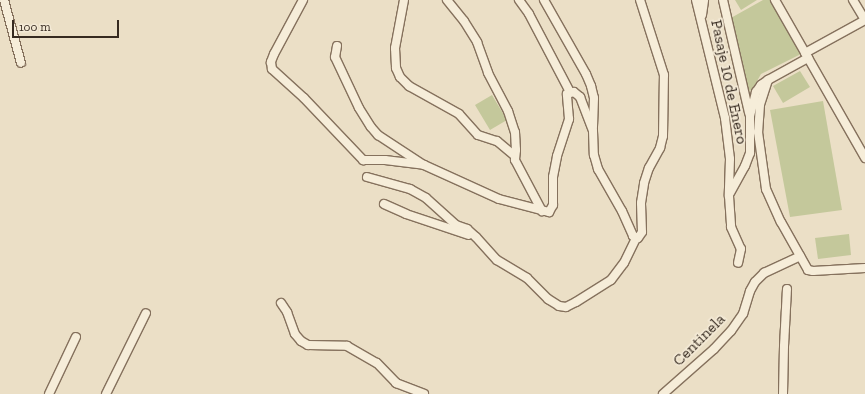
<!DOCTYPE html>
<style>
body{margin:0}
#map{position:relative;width:865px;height:394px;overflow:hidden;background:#ebdfc6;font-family:"Zilla Slab",serif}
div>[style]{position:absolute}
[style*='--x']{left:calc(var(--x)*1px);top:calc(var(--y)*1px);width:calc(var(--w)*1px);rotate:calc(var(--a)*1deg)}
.green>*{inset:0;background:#c4c89b}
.roads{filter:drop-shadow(1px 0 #85715d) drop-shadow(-1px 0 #85715d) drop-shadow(0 1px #85715d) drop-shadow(0 -1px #85715d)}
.minor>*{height:8px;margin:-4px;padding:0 4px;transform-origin:4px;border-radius:4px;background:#f6edd9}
span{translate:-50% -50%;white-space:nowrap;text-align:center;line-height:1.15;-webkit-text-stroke:3.5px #f3e9d5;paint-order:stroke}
.street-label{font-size:16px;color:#362a20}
.scale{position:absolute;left:12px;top:20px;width:107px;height:18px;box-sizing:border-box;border:2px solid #362a20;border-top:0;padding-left:5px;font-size:12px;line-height:14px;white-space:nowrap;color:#362a20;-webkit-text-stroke:3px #f3e9d5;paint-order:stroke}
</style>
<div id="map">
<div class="green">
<i style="clip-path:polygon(735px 0,757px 0,741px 10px)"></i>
<i style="clip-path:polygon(763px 0,771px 0,801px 54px,761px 74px,752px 90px,748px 91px,729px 19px)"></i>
<i style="clip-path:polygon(800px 71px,810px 87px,783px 103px,773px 86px)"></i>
<i style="clip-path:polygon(492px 95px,507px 120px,490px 130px,475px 105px)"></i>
<i style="clip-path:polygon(823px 101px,842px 210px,790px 217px,770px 110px)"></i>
<i style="clip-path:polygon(849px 234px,851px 255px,818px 259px,815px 238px)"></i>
</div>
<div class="roads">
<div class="minor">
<i style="--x:4;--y:0;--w:65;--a:74.9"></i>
<i style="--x:303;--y:0;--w:61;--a:118.2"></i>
<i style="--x:274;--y:54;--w:9;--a:111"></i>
<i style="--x:271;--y:62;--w:7;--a:82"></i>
<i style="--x:272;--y:69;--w:43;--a:42.2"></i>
<i style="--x:304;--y:98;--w:86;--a:46.4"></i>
<i style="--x:363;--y:160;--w:22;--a:0"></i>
<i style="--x:385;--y:160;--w:39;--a:7"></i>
<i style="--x:424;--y:165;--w:82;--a:24.4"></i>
<i style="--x:499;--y:199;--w:52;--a:14.6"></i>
<i style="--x:549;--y:212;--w:8;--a:-60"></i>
<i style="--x:553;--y:205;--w:28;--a:-90"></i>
<i style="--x:553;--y:177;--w:21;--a:-79"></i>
<i style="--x:557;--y:156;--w:39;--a:-72"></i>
<i style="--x:569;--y:119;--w:25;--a:-95"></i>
<i style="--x:567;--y:94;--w:7;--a:-16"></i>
<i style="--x:574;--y:92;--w:8;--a:40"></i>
<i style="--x:580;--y:97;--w:36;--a:69"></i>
<i style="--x:593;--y:131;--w:24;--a:88"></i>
<i style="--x:594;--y:155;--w:15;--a:74"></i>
<i style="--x:598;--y:169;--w:48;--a:60.3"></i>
<i style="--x:622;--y:211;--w:27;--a:66"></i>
<i style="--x:633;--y:236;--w:5;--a:22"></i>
<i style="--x:638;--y:238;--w:7;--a:-56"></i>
<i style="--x:642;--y:232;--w:29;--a:-92"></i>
<i style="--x:641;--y:203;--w:20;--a:-81"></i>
<i style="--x:644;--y:183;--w:16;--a:-72"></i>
<i style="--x:649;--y:168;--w:23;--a:-61"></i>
<i style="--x:660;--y:148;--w:12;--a:-76"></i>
<i style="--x:663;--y:136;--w:61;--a:-89.1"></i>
<i style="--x:664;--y:75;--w:79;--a:-107.7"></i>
<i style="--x:404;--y:0;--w:49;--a:100.6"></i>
<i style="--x:395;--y:48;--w:20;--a:87"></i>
<i style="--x:396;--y:68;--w:10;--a:66"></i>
<i style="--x:400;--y:77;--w:13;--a:45"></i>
<i style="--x:409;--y:86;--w:57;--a:29.2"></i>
<i style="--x:459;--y:114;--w:28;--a:48"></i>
<i style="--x:478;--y:135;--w:20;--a:18"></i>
<i style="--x:497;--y:141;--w:23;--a:40"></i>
<i style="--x:447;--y:0;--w:27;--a:51"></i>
<i style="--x:464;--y:21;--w:25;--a:58"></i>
<i style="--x:477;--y:42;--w:33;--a:70"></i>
<i style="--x:488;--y:73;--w:43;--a:62.2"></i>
<i style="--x:508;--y:111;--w:22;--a:72"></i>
<i style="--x:515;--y:132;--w:18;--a:87"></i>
<i style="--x:516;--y:150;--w:10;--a:96"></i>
<i style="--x:515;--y:160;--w:58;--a:62.1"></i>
<i style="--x:519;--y:0;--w:17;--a:54"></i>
<i style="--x:529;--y:14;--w:88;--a:62.3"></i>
<i style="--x:544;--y:0;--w:85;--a:60.4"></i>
<i style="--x:586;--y:74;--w:13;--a:67"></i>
<i style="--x:591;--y:86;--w:12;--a:76"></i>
<i style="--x:594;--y:98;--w:30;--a:92"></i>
<i style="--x:696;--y:0;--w:122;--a:76.2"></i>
<i style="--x:725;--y:118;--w:41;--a:83"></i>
<i style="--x:730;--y:159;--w:37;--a:92"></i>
<i style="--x:729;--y:196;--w:31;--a:86"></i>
<i style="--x:731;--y:227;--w:24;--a:66"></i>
<i style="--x:741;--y:249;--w:14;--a:102"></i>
<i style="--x:723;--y:0;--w:116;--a:77"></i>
<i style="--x:775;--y:0;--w:182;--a:60.3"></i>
<i style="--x:853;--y:0;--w:23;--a:59"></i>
<i style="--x:702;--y:15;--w:15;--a:-82"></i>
<i style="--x:337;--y:46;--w:11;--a:100"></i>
<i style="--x:335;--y:57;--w:56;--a:64.8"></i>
<i style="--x:359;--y:108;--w:22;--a:58"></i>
<i style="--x:371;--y:127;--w:11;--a:49"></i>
<i style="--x:378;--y:135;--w:53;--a:33.4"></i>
<i style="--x:805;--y:53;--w:68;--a:-28.8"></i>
<i style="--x:768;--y:80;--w:26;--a:108"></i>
<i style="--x:760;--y:105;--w:27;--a:94"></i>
<i style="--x:758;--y:132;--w:58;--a:82"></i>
<i style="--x:766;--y:189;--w:36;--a:66"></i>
<i style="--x:781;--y:222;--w:55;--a:60.6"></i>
<i style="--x:808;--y:270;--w:5;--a:11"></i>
<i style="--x:813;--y:271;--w:52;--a:-3.3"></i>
<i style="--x:367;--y:177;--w:45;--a:15.6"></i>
<i style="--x:410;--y:189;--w:18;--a:29"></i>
<i style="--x:426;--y:198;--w:40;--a:42"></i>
<i style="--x:456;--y:225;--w:12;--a:20"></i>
<i style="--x:467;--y:229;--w:12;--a:42"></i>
<i style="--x:476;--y:237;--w:31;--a:48"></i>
<i style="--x:497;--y:260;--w:35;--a:31"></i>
<i style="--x:527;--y:278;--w:30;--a:45"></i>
<i style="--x:548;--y:299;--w:13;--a:32"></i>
<i style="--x:559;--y:306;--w:7;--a:8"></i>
<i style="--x:566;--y:307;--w:11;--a:-27"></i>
<i style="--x:576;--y:302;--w:41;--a:-32.2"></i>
<i style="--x:611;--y:280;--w:21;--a:-53"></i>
<i style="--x:624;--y:263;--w:28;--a:-64"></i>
<i style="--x:730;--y:193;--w:31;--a:-61"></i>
<i style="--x:745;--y:166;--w:14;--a:-69"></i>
<i style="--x:750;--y:153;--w:37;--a:-90"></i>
<i style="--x:750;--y:116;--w:25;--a:-76"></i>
<i style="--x:756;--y:92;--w:9;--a:-54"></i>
<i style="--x:761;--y:85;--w:9;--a:-36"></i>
<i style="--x:768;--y:80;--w:46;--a:-28.8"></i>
<i style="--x:384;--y:204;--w:24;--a:24"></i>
<i style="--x:406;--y:214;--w:66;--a:18.4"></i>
<i style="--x:281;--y:303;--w:11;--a:56"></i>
<i style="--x:287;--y:312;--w:23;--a:70"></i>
<i style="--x:295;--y:334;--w:9;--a:49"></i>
<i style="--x:301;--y:341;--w:8;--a:30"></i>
<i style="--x:308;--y:345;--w:39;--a:1"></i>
<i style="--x:347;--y:346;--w:34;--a:30"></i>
<i style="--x:377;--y:363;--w:28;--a:46"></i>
<i style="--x:396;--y:383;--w:30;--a:21"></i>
<i style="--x:49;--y:394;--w:63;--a:-64.7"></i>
<i style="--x:106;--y:394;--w:90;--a:-63.7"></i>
<i style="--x:663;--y:394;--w:68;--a:-41.4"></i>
<i style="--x:714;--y:349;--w:25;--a:-47"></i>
<i style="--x:731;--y:331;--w:21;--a:-55"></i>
<i style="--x:743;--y:314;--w:24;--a:-73"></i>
<i style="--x:750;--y:291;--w:10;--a:-61"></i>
<i style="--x:755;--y:282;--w:13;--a:-45"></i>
<i style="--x:764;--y:273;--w:40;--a:-25"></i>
<i style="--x:783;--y:394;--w:48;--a:-88.8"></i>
<i style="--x:784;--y:346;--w:57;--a:-87"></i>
</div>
</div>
<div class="street-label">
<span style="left:729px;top:82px;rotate:78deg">Pasaje 10 de Enero</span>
<span style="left:699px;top:340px;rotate:-45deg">Centinela</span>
</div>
<div class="scale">100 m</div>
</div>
